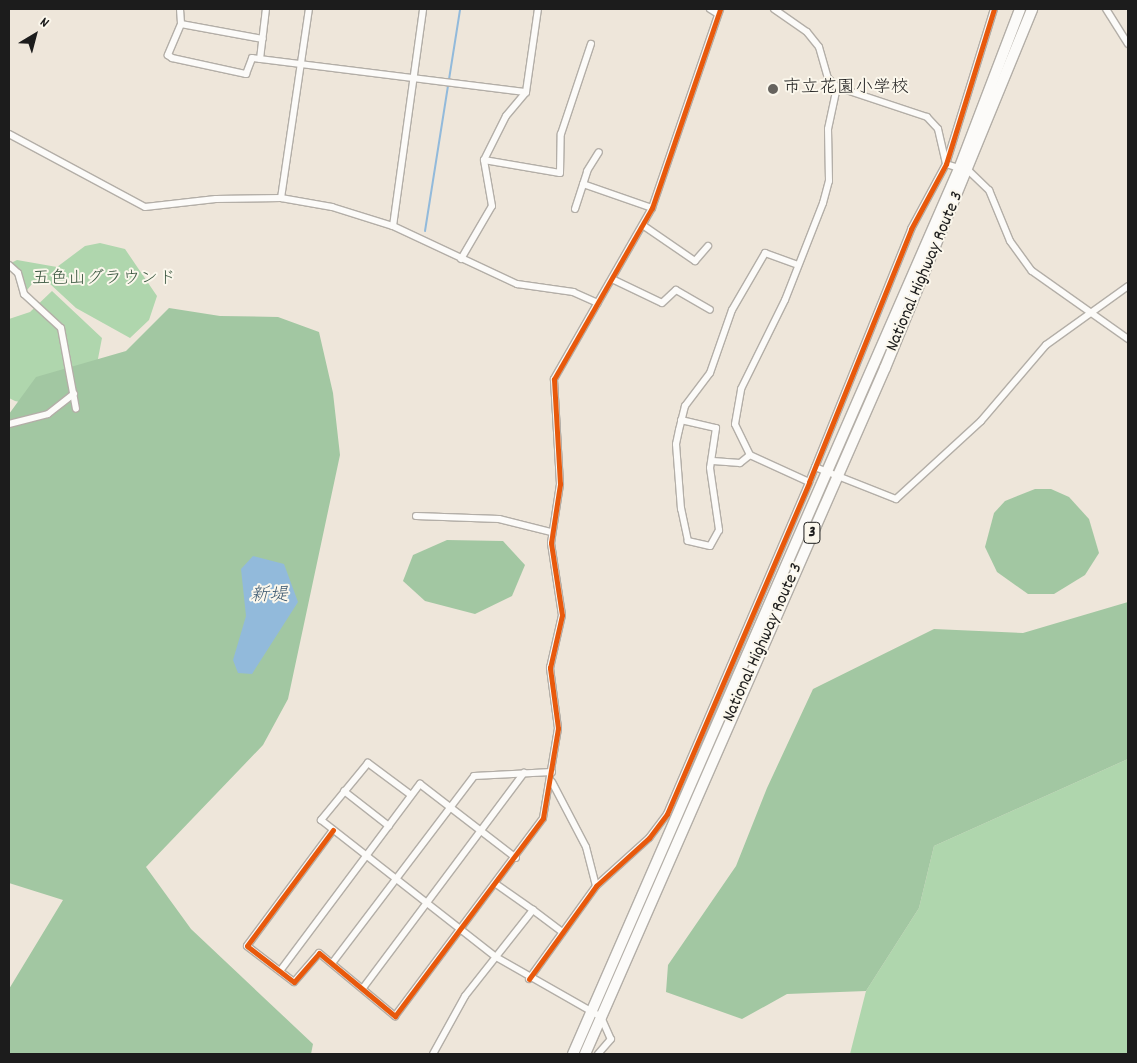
<!DOCTYPE html>
<meta charset="utf-8">
<style>
body{margin:0}
#map{position:relative;width:1137px;height:1063px;overflow:hidden;background:#eee6da;font-family:Dekko,"Klee One",sans-serif}
div>[style]{position:absolute}
[style*='--x']{left:calc(var(--x)*1px);top:calc(var(--y)*1px);width:calc(var(--w)*1px);rotate:calc(var(--a)*1deg)}
.green>*{inset:0;background:#afd6ad}
.forest>*{inset:0;background:#a2c7a2}
.water>*{inset:0;background:#92badb}
.stream>*{height:2px;margin:-1px;padding:0 1px;transform-origin:1px;border-radius:1px;background:#92badb}
.roads{filter:drop-shadow(1px 0 #b3aea7) drop-shadow(-1px 0 #b3aea7) drop-shadow(0 1px #b3aea7) drop-shadow(0 -1px #b3aea7)}
.minor>*{height:6px;margin:-3px;padding:0 3px;transform-origin:3px;border-radius:3px;background:#fcfbf9}
.trunk>*{height:10px;margin:-5px;padding:0 5px;transform-origin:5px;border-radius:5px;background:#fcfbf9}
.cycleway>*{height:5px;margin:-2.5px;padding:0 2.5px;transform-origin:2.5px;border-radius:2.5px;background:#e8590c}
.dots>*{width:14px;height:14px;translate:-50% -50%;box-sizing:border-box;border:2px solid #fbf7ec;border-radius:50%}
span{translate:-50% -50%;white-space:nowrap;text-align:center;line-height:1.15;-webkit-text-stroke:4px #fbf7ec;paint-order:stroke}
.shield-label span{padding:1px 4px;background:#fbf7ec;border:1px solid;border-radius:4px;-webkit-text-stroke-width:0}
.shield-label{font-size:16px;color:#1c1c1c;font-weight:700}
.poi-label{font-size:18px;color:#1c1c1c}
.left{translate:0 -50%;text-align:left}
.street-label{font-size:18px;color:#1c1c1c}
.park-label{font-size:18px;color:#3d5942}
.water-label{font-size:19px;color:#3f5b72;font-style:italic}
.frame{position:absolute;inset:0;border:10px solid #1c1c1c;pointer-events:none}
.north{position:absolute;left:10px;top:10px;width:50px;height:50px;-webkit-text-stroke:4px #fbf7ec;paint-order:stroke;rotate:37deg;font-size:14px;font-weight:700;line-height:20px;text-align:center;color:#1c1c1c}
.north::after{content:'';display:block;margin:auto;width:18px;height:22px;background:#1c1c1c;clip-path:polygon(50% 0,100% 100%,50% 72%,0 100%)}
</style>
<div id="map">
<div class="green">
<i style="clip-path:polygon(100px 243px,125px 249px,157px 296px,149px 320px,130px 338px,76px 308px,49px 283px,35px 280px,24px 294px,18px 273px,9px 264px,17px 260px,57px 267px,85px 246px)"></i>
<i style="clip-path:polygon(52px 291px,102px 338px,96px 369px,29px 404px,15px 401px,9px 398px,9px 319px,30px 312px)"></i>
<i style="clip-path:polygon(1128px 759px,1128px 1054px,850px 1054px,866px 991px,919px 908px,934px 846px)"></i>
</div>
<div class="forest">
<i style="clip-path:polygon(169px 308px,220px 316px,278px 317px,319px 332px,333px 393px,340px 455px,288px 699px,263px 745px,146px 867px,191px 929px,313px 1044px,311px 1054px,9px 1054px,9px 989px,63px 900px,9px 883px,9px 414px,36px 377px,126px 351px)"></i>
<i style="clip-path:polygon(1035px 489px,1051px 489px,1069px 497px,1089px 519px,1099px 553px,1085px 575px,1054px 594px,1028px 594px,997px 572px,985px 547px,994px 513px,1005px 501px)"></i>
<i style="clip-path:polygon(447px 540px,503px 541px,525px 565px,512px 596px,475px 614px,425px 601px,403px 581px,413px 555px)"></i>
<i style="clip-path:polygon(1128px 602px,1128px 759px,934px 846px,919px 908px,866px 991px,787px 994px,742px 1019px,666px 992px,668px 965px,736px 866px,767px 788px,813px 689px,934px 629px,1023px 633px)"></i>
</div>
<div class="water">
<i style="clip-path:polygon(253px 556px,284px 564px,298px 602px,252px 674px,238px 673px,233px 660px,246px 616px,241px 569px)"></i>
</div>
<div class="stream">
<i style="--x:425;--y:231;--w:225;--a:-81"></i>
</div>
<div class="roads">
<div class="minor">
<i style="--x:180;--y:9;--w:15;--a:86"></i>
<i style="--x:181;--y:24;--w:34;--a:113"></i>
<i style="--x:168;--y:55;--w:5;--a:37"></i>
<i style="--x:172;--y:58;--w:76;--a:12.2"></i>
<i style="--x:246;--y:74;--w:17;--a:-69"></i>
<i style="--x:252;--y:58;--w:276;--a:7.1"></i>
<i style="--x:526;--y:92;--w:84;--a:-81.8"></i>
<i style="--x:710;--y:9;--w:9;--a:32"></i>
<i style="--x:774;--y:9;--w:40;--a:34.9"></i>
<i style="--x:807;--y:32;--w:19;--a:51"></i>
<i style="--x:819;--y:47;--w:32;--a:74"></i>
<i style="--x:828;--y:78;--w:13;--a:45"></i>
<i style="--x:837;--y:87;--w:95;--a:18.4"></i>
<i style="--x:927;--y:117;--w:16;--a:47"></i>
<i style="--x:938;--y:129;--w:36;--a:77"></i>
<i style="--x:1106;--y:9;--w:41;--a:57.8"></i>
<i style="--x:181;--y:24;--w:83;--a:10.4"></i>
<i style="--x:260;--y:59;--w:50;--a:-83.2"></i>
<i style="--x:9;--y:134;--w:154;--a:28.2"></i>
<i style="--x:145;--y:207;--w:71;--a:-6.4"></i>
<i style="--x:216;--y:199;--w:65;--a:-0.9"></i>
<i style="--x:281;--y:198;--w:52;--a:10"></i>
<i style="--x:332;--y:207;--w:64;--a:17.3"></i>
<i style="--x:393;--y:226;--w:137;--a:25.1"></i>
<i style="--x:517;--y:284;--w:57;--a:8.1"></i>
<i style="--x:573;--y:292;--w:27;--a:24"></i>
<i style="--x:484;--y:160;--w:77;--a:9.7"></i>
<i style="--x:560;--y:173;--w:39;--a:-89"></i>
<i style="--x:561;--y:134;--w:95;--a:-71.6"></i>
<i style="--x:946;--y:164;--w:24;--a:17"></i>
<i style="--x:969;--y:171;--w:28;--a:44"></i>
<i style="--x:989;--y:190;--w:55;--a:67.6"></i>
<i style="--x:1010;--y:241;--w:37;--a:54"></i>
<i style="--x:1032;--y:271;--w:118;--a:35.3"></i>
<i style="--x:583;--y:184;--w:73;--a:19.2"></i>
<i style="--x:281;--y:198;--w:191;--a:-81.6"></i>
<i style="--x:575;--y:209;--w:40;--a:-72"></i>
<i style="--x:587;--y:171;--w:22;--a:-58"></i>
<i style="--x:393;--y:226;--w:219;--a:-82.1"></i>
<i style="--x:644;--y:226;--w:62;--a:34.5"></i>
<i style="--x:695;--y:261;--w:20;--a:-49"></i>
<i style="--x:461;--y:259;--w:61;--a:-59.7"></i>
<i style="--x:492;--y:206;--w:47;--a:-99.9"></i>
<i style="--x:484;--y:160;--w:49;--a:-63.4"></i>
<i style="--x:506;--y:116;--w:31;--a:-50"></i>
<i style="--x:9;--y:265;--w:12;--a:42"></i>
<i style="--x:18;--y:273;--w:22;--a:74"></i>
<i style="--x:24;--y:294;--w:50;--a:42.6"></i>
<i style="--x:61;--y:328;--w:82;--a:79.5"></i>
<i style="--x:612;--y:279;--w:55;--a:25.6"></i>
<i style="--x:662;--y:303;--w:19;--a:-43"></i>
<i style="--x:676;--y:290;--w:39;--a:30"></i>
<i style="--x:681;--y:420;--w:36;--a:13"></i>
<i style="--x:716;--y:428;--w:40;--a:98.5"></i>
<i style="--x:710;--y:468;--w:63;--a:81.7"></i>
<i style="--x:719;--y:530;--w:18;--a:119"></i>
<i style="--x:710;--y:546;--w:23;--a:-167"></i>
<i style="--x:688;--y:541;--w:33;--a:-102"></i>
<i style="--x:681;--y:509;--w:65;--a:-94.4"></i>
<i style="--x:676;--y:444;--w:14;--a:-78"></i>
<i style="--x:679;--y:430;--w:25;--a:-76"></i>
<i style="--x:685;--y:406;--w:41;--a:-52.9"></i>
<i style="--x:710;--y:373;--w:67;--a:-70.8"></i>
<i style="--x:732;--y:310;--w:66;--a:-59.9"></i>
<i style="--x:765;--y:253;--w:33;--a:20"></i>
<i style="--x:9;--y:424;--w:40;--a:-14.4"></i>
<i style="--x:48;--y:414;--w:33;--a:-38"></i>
<i style="--x:713;--y:461;--w:27;--a:4"></i>
<i style="--x:740;--y:463;--w:13;--a:-39"></i>
<i style="--x:815;--y:467;--w:87;--a:21.6"></i>
<i style="--x:896;--y:499;--w:115;--a:-42.5"></i>
<i style="--x:981;--y:421;--w:100;--a:-49.5"></i>
<i style="--x:1046;--y:345;--w:101;--a:-35.7"></i>
<i style="--x:809;--y:482;--w:65;--a:-155.4"></i>
<i style="--x:750;--y:455;--w:34;--a:-116"></i>
<i style="--x:735;--y:424;--w:36;--a:-80"></i>
<i style="--x:741;--y:389;--w:99;--a:-63.7"></i>
<i style="--x:785;--y:300;--w:104;--a:-68.6"></i>
<i style="--x:823;--y:203;--w:23;--a:-75"></i>
<i style="--x:829;--y:181;--w:52;--a:-91.1"></i>
<i style="--x:828;--y:129;--w:43;--a:-77.9"></i>
<i style="--x:416;--y:516;--w:83;--a:2.1"></i>
<i style="--x:499;--y:519;--w:54;--a:14"></i>
<i style="--x:552;--y:782;--w:73;--a:62.4"></i>
<i style="--x:586;--y:847;--w:40;--a:75.6"></i>
<i style="--x:344;--y:791;--w:57;--a:37.9"></i>
<i style="--x:411;--y:795;--w:54;--a:-143.3"></i>
<i style="--x:368;--y:763;--w:74;--a:129.5"></i>
<i style="--x:321;--y:820;--w:222;--a:38.1"></i>
<i style="--x:496;--y:957;--w:121;--a:29.7"></i>
<i style="--x:601;--y:1017;--w:24;--a:66"></i>
<i style="--x:611;--y:1039;--w:20;--a:131"></i>
<i style="--x:333;--y:830;--w:144;--a:126.6"></i>
<i style="--x:247;--y:946;--w:59;--a:37.5"></i>
<i style="--x:294;--y:982;--w:38;--a:-49"></i>
<i style="--x:319;--y:953;--w:99;--a:39.7"></i>
<i style="--x:395;--y:1016;--w:247;--a:-53.2"></i>
<i style="--x:543;--y:818;--w:91;--a:-80.5"></i>
<i style="--x:558;--y:728;--w:61;--a:-97.6"></i>
<i style="--x:550;--y:668;--w:54;--a:-77.2"></i>
<i style="--x:562;--y:615;--w:73;--a:-98.7"></i>
<i style="--x:551;--y:543;--w:60;--a:-81.3"></i>
<i style="--x:560;--y:484;--w:105;--a:-93.3"></i>
<i style="--x:554;--y:379;--w:197;--a:-60.2"></i>
<i style="--x:652;--y:208;--w:210;--a:-71.1"></i>
<i style="--x:533;--y:910;--w:36;--a:37"></i>
<i style="--x:333;--y:962;--w:233;--a:-52.8"></i>
<i style="--x:474;--y:776;--w:78;--a:-2.9"></i>
<i style="--x:280;--y:971;--w:234;--a:-53.2"></i>
<i style="--x:420;--y:784;--w:121;--a:37.6"></i>
<i style="--x:529;--y:979;--w:115;--a:-54.2"></i>
<i style="--x:596;--y:886;--w:72;--a:-42.2"></i>
<i style="--x:649;--y:838;--w:30;--a:-53"></i>
<i style="--x:667;--y:814;--w:361;--a:-66.8"></i>
<i style="--x:809;--y:482;--w:273;--a:-68"></i>
<i style="--x:911;--y:229;--w:74;--a:-61.7"></i>
<i style="--x:946;--y:164;--w:162;--a:-72.8"></i>
<i style="--x:363;--y:988;--w:269;--a:-53.2"></i>
<i style="--x:433;--y:1054;--w:66;--a:-61.1"></i>
<i style="--x:465;--y:996;--w:110;--a:-51.7"></i>
<i style="--x:533;--y:910;--w:45;--a:-144.9"></i>
</div>
<div class="trunk">
<i style="--x:573;--y:1054;--w:966;--a:-66.44"></i>
<i style="--x:959;--y:169;--w:171;--a:-69.1"></i>
<i style="--x:585;--y:1054;--w:749;--a:-66.38"></i>
<i style="--x:885;--y:368;--w:388;--a:-67.7"></i>
</div>
</div>
<div class="cycleway">
<i style="--x:333;--y:830;--w:144;--a:126.6"></i>
<i style="--x:247;--y:946;--w:59;--a:37.5"></i>
<i style="--x:294;--y:982;--w:38;--a:-49"></i>
<i style="--x:319;--y:953;--w:99;--a:39.7"></i>
<i style="--x:395;--y:1016;--w:247;--a:-53.2"></i>
<i style="--x:543;--y:818;--w:91;--a:-80.5"></i>
<i style="--x:558;--y:728;--w:61;--a:-97.6"></i>
<i style="--x:550;--y:668;--w:54;--a:-77.2"></i>
<i style="--x:562;--y:615;--w:73;--a:-98.7"></i>
<i style="--x:551;--y:543;--w:60;--a:-81.3"></i>
<i style="--x:560;--y:484;--w:105;--a:-93.3"></i>
<i style="--x:554;--y:379;--w:197;--a:-60.2"></i>
<i style="--x:652;--y:208;--w:210;--a:-71.1"></i>
<i style="--x:529;--y:979;--w:115;--a:-54.2"></i>
<i style="--x:596;--y:886;--w:72;--a:-42.2"></i>
<i style="--x:649;--y:838;--w:30;--a:-53"></i>
<i style="--x:667;--y:814;--w:361;--a:-66.8"></i>
<i style="--x:809;--y:482;--w:273;--a:-68"></i>
<i style="--x:911;--y:229;--w:74;--a:-61.7"></i>
<i style="--x:946;--y:164;--w:162;--a:-72.8"></i>
</div>
<div class="dots">
<i style="left:773px;top:89px;background:#66635e"></i>
</div>
<div class="shield-label">
<span style="left:812px;top:533px">3</span>
</div>
<div class="poi-label">
<span class="left" style="left:783px;top:89px">市立花園小学校</span>
</div>
<div class="street-label">
<span style="left:926px;top:272px;rotate:-67deg">National Highway Route 3</span>
<span style="left:764px;top:643px;rotate:-66deg">National Highway Route 3</span>
</div>
<div class="park-label">
<span style="left:104px;top:280px">五色山グラウンド</span>
</div>
<div class="water-label">
<span style="left:269px;top:597px">新堤</span>
</div>
<div class="frame"></div>
<div class="north">N</div>
</div>
